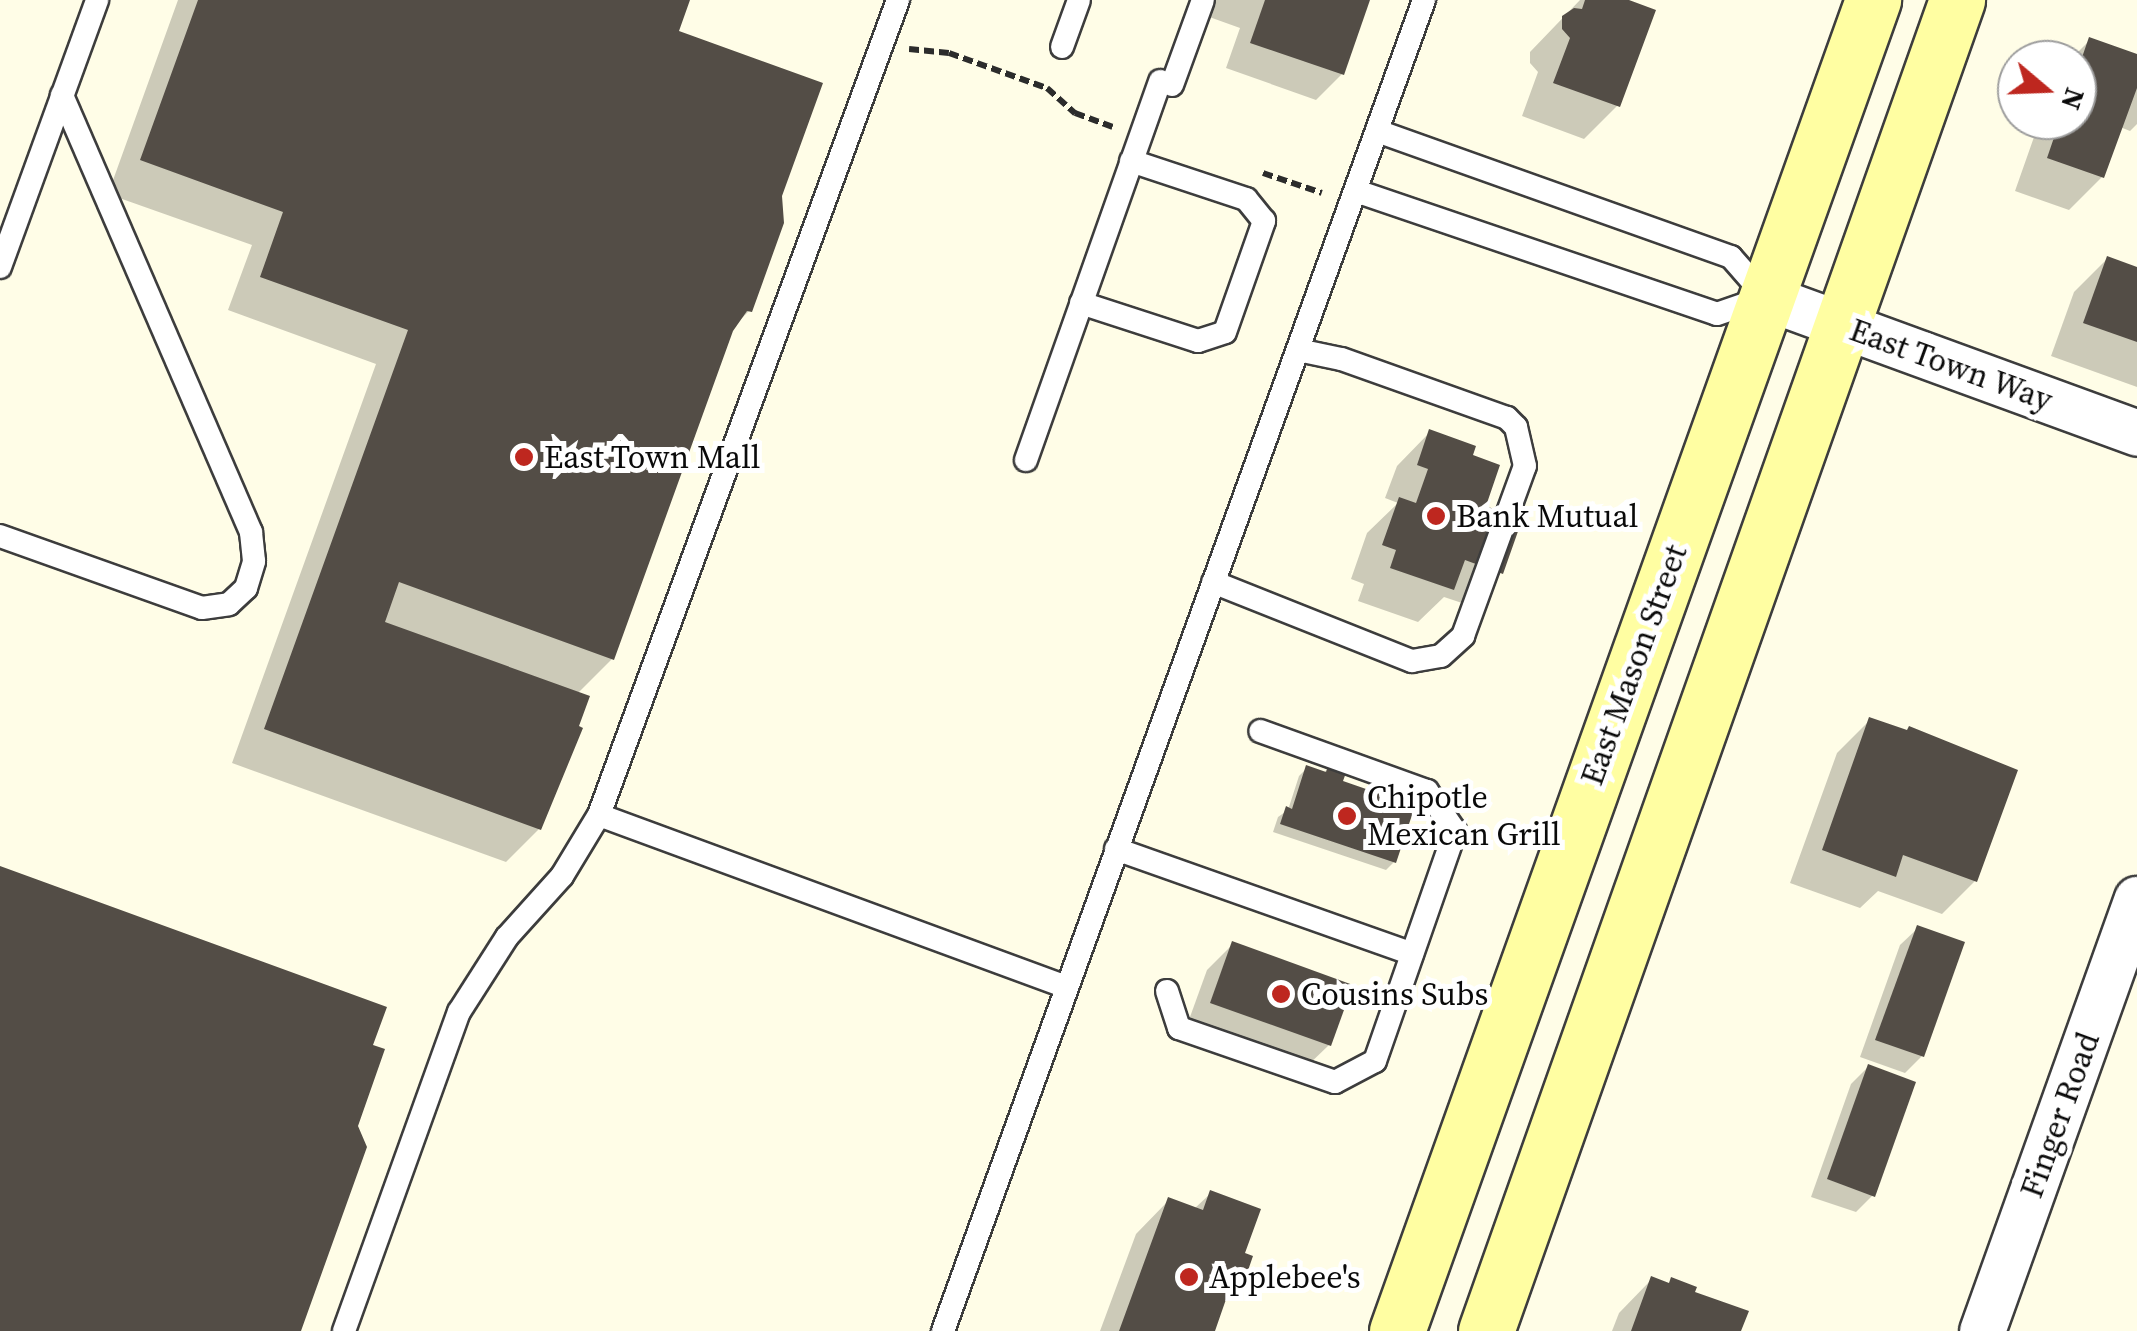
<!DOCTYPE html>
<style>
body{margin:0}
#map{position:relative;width:2137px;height:1331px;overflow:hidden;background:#fffde7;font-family:"Source Serif 4",serif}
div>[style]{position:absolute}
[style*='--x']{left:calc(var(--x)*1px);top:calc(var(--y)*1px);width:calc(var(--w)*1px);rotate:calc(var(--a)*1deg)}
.shadow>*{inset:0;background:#0003}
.building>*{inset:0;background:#534d46}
.path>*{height:6px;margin-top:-3px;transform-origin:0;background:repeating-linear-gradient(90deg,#2c2c2c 0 10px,transparent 0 15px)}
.roads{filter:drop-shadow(2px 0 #3d3d3d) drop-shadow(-2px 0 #3d3d3d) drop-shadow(0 2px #3d3d3d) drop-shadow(0 -2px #3d3d3d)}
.lane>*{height:22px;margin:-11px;padding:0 11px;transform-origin:11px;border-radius:11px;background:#fff}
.street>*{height:45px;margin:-22.5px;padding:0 22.5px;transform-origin:22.5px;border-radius:22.5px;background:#fff}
.secondary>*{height:55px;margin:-27.5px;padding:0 27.5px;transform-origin:27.5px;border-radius:27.5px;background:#fffea2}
.dots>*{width:28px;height:28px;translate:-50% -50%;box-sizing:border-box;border:5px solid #fff;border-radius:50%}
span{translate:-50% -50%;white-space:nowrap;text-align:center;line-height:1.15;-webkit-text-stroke:10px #fff;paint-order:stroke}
.street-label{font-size:32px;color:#0a0a0a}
.poi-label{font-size:32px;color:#0a0a0a}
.left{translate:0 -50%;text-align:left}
.north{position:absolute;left:1997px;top:40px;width:100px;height:100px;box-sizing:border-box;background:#fff;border:2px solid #9d9d9d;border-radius:50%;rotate:109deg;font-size:28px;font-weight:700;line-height:40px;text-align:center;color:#0a0a0a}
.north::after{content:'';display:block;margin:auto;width:35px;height:45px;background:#be271f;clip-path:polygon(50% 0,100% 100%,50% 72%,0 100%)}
</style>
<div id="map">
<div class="shadow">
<i style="clip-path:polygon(178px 0,688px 0,676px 33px,782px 199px,749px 311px,730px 330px,612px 659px,577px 694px,539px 829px,506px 862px,232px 763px,376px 364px,228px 310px,252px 245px,108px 194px)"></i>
<i style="clip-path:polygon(1190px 0,1367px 0,1342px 74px,1316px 100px,1226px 68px,1240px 28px,1187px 9px)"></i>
<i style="clip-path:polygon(1580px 0,1621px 0,1618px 105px,1584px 139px,1522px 116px,1538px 72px,1530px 63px,1530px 52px)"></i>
<i style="clip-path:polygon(2090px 40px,2137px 57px,2137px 124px,2130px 131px,2120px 127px,2102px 177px,2069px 210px,2015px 191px,2040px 120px,2077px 120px,2077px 60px,2070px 60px)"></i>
<i style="clip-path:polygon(2107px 259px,2137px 269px,2137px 387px,2051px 356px,2074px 292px)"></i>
<i style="clip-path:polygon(1430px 432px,1469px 457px,1501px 572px,1468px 605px,1444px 597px,1418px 622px,1358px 601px,1364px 584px,1351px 579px,1367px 533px,1398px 503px,1385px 498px,1397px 466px)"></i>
<i style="clip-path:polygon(1870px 720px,1975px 881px,1942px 914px,1878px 891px,1860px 908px,1790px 883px,1837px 753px)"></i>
<i style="clip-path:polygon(1329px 767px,1394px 862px,1386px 870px,1273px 832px,1278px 817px,1288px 810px,1299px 776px,1307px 768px,1323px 774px)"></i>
<i style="clip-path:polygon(1918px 928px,1922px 1056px,1905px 1073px,1860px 1057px,1900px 945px)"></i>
<i style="clip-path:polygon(1233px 944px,1329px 1045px,1303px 1070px,1186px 1028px,1207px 970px)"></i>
<i style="clip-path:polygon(1868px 1067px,1873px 1195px,1856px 1212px,1811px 1197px,1851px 1084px)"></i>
<i style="clip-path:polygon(1211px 1193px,1242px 1254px,1240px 1284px,1222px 1302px,1212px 1331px,1100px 1331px,1136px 1234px,1169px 1200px,1194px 1209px)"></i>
<i style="clip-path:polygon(1652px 1279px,1692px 1294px,1741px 1331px,1612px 1331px,1619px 1313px)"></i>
</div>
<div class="building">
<i style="clip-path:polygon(198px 0,690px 0,679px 31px,823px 83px,782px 196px,784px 223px,752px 312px,747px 311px,733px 331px,614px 660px,399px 582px,385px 622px,590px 696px,579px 726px,583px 728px,541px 830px,264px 729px,408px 330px,260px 277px,283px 212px,140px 160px)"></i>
<i style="clip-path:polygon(1265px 0,1370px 0,1344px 75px,1250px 43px)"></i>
<i style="clip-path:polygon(1585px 0,1629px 0,1656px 10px,1620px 107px,1553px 83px,1570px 38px,1562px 29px,1562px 16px,1574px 8px,1582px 9px)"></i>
<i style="clip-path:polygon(2089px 37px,2137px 54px,2137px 88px,2104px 178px,2047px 158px,2060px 120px,2077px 120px,2077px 72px)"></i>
<i style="clip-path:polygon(2107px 256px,2137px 267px,2137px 342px,2083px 323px)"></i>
<i style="clip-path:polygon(1429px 429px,1476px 446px,1473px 455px,1500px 465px,1486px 506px,1522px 520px,1503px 574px,1465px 560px,1454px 590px,1390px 568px,1396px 550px,1382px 545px,1399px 497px,1416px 503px,1428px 469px,1417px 465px)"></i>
<i style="clip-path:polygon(1869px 717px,1907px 730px,1909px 726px,2018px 770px,1977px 882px,1903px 855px,1896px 877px,1822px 850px)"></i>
<i style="clip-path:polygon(1329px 764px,1347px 770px,1343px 781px,1415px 806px,1396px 863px,1280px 824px,1286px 806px,1292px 809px,1306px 765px,1326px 772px)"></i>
<i style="clip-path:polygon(0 866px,387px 1007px,373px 1045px,385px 1049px,358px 1126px,367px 1147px,301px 1331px,0 1331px)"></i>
<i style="clip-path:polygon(1917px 925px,1965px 942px,1924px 1057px,1875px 1040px)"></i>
<i style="clip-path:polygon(1232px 941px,1353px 985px,1331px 1046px,1210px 1003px)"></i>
<i style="clip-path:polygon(1868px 1064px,1916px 1082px,1875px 1197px,1827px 1179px)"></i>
<i style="clip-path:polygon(1210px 1190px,1261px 1209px,1245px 1253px,1253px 1256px,1243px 1285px,1232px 1282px,1215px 1331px,1119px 1331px,1168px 1197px,1203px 1210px)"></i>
<i style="clip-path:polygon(1651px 1276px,1669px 1283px,1671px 1277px,1697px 1287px,1695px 1292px,1749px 1311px,1741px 1331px,1631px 1331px)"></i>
</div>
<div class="path">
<i style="--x:909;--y:49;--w:40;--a:5.7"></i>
<i style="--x:949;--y:53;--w:104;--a:19.7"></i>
<i style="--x:1047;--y:88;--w:38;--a:42"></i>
<i style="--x:1075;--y:113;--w:40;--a:20.2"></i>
<i style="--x:1263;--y:173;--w:62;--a:18.7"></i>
</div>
<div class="roads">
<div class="lane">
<i style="--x:1062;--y:47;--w:50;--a:-70.1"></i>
<i style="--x:1172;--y:85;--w:90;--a:-70"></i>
<i style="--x:1356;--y:191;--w:381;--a:18.8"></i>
<i style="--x:1717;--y:314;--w:52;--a:-19.1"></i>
<i style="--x:1766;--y:297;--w:53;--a:-131.2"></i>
<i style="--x:1731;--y:257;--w:376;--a:-160.4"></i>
<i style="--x:0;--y:267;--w:284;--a:-70"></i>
<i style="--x:1081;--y:303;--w:123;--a:18"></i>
<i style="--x:1198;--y:341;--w:28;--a:-18"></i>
<i style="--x:1225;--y:332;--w:118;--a:-70.6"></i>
<i style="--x:1264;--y:221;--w:28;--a:-129"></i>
<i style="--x:1246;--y:199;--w:121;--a:-161.7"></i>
<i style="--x:1026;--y:460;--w:402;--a:-70.5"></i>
<i style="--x:0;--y:536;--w:214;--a:19.6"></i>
<i style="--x:202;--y:608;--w:27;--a:-8"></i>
<i style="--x:229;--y:604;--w:23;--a:-43"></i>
<i style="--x:246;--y:588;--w:28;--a:-73"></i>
<i style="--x:254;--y:561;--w:29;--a:-96"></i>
<i style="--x:251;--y:532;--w:476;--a:-113.4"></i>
<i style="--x:1213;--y:582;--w:214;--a:21.7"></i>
<i style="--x:1412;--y:661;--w:29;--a:-10"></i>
<i style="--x:1441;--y:656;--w:30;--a:-42"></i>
<i style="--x:1463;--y:636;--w:181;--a:-70"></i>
<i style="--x:1525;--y:466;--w:40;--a:-103"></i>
<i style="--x:1516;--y:427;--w:13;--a:-135"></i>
<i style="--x:1507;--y:418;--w:176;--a:-160.4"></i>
<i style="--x:1341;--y:359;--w:44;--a:-168.2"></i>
<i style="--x:599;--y:815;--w:868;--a:-69.85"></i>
<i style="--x:1116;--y:849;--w:314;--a:19.5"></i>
<i style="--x:1167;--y:991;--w:39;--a:72"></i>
<i style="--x:1179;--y:1028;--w:165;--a:19.1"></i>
<i style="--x:1335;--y:1082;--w:45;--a:-27.7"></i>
<i style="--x:1375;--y:1061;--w:244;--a:-70.8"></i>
<i style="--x:1455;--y:831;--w:49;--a:-125"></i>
<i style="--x:1427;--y:791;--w:177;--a:-160.2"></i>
<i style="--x:344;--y:1331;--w:339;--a:-70.2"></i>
<i style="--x:459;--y:1012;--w:89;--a:-57.4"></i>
<i style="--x:507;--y:937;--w:82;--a:-48"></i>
<i style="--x:562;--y:876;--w:71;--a:-58.8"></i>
<i style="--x:599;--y:815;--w:498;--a:20.2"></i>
<i style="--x:943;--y:1331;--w:1415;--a:-70.13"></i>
</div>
<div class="street">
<i style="--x:1766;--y:297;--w:395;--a:20.1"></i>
<i style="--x:1982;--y:1331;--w:459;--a:-70.3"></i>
</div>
<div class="secondary">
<i style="--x:1397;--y:1331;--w:1414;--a:-70.32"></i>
<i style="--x:1486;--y:1331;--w:1412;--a:-70.51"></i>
</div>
</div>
<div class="dots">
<i style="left:524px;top:457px;background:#be271f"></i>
<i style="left:1436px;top:516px;background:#be271f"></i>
<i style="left:1347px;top:816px;background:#be271f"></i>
<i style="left:1281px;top:994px;background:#be271f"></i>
<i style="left:1189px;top:1277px;background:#be271f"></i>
</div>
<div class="street-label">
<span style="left:1951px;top:365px;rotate:20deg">East Town Way</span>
<span style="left:1634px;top:665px;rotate:-70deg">East Mason Street</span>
<span style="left:2060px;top:1115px;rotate:-70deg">Finger Road</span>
</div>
<div class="poi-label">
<span class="left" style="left:544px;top:457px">East Town Mall</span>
<span class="left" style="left:1456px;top:516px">Bank Mutual</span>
<span class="left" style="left:1367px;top:816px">Chipotle<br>Mexican Grill</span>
<span class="left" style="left:1301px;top:994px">Cousins Subs</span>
<span class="left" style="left:1209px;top:1277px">Applebee's</span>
</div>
<div class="north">N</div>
</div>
